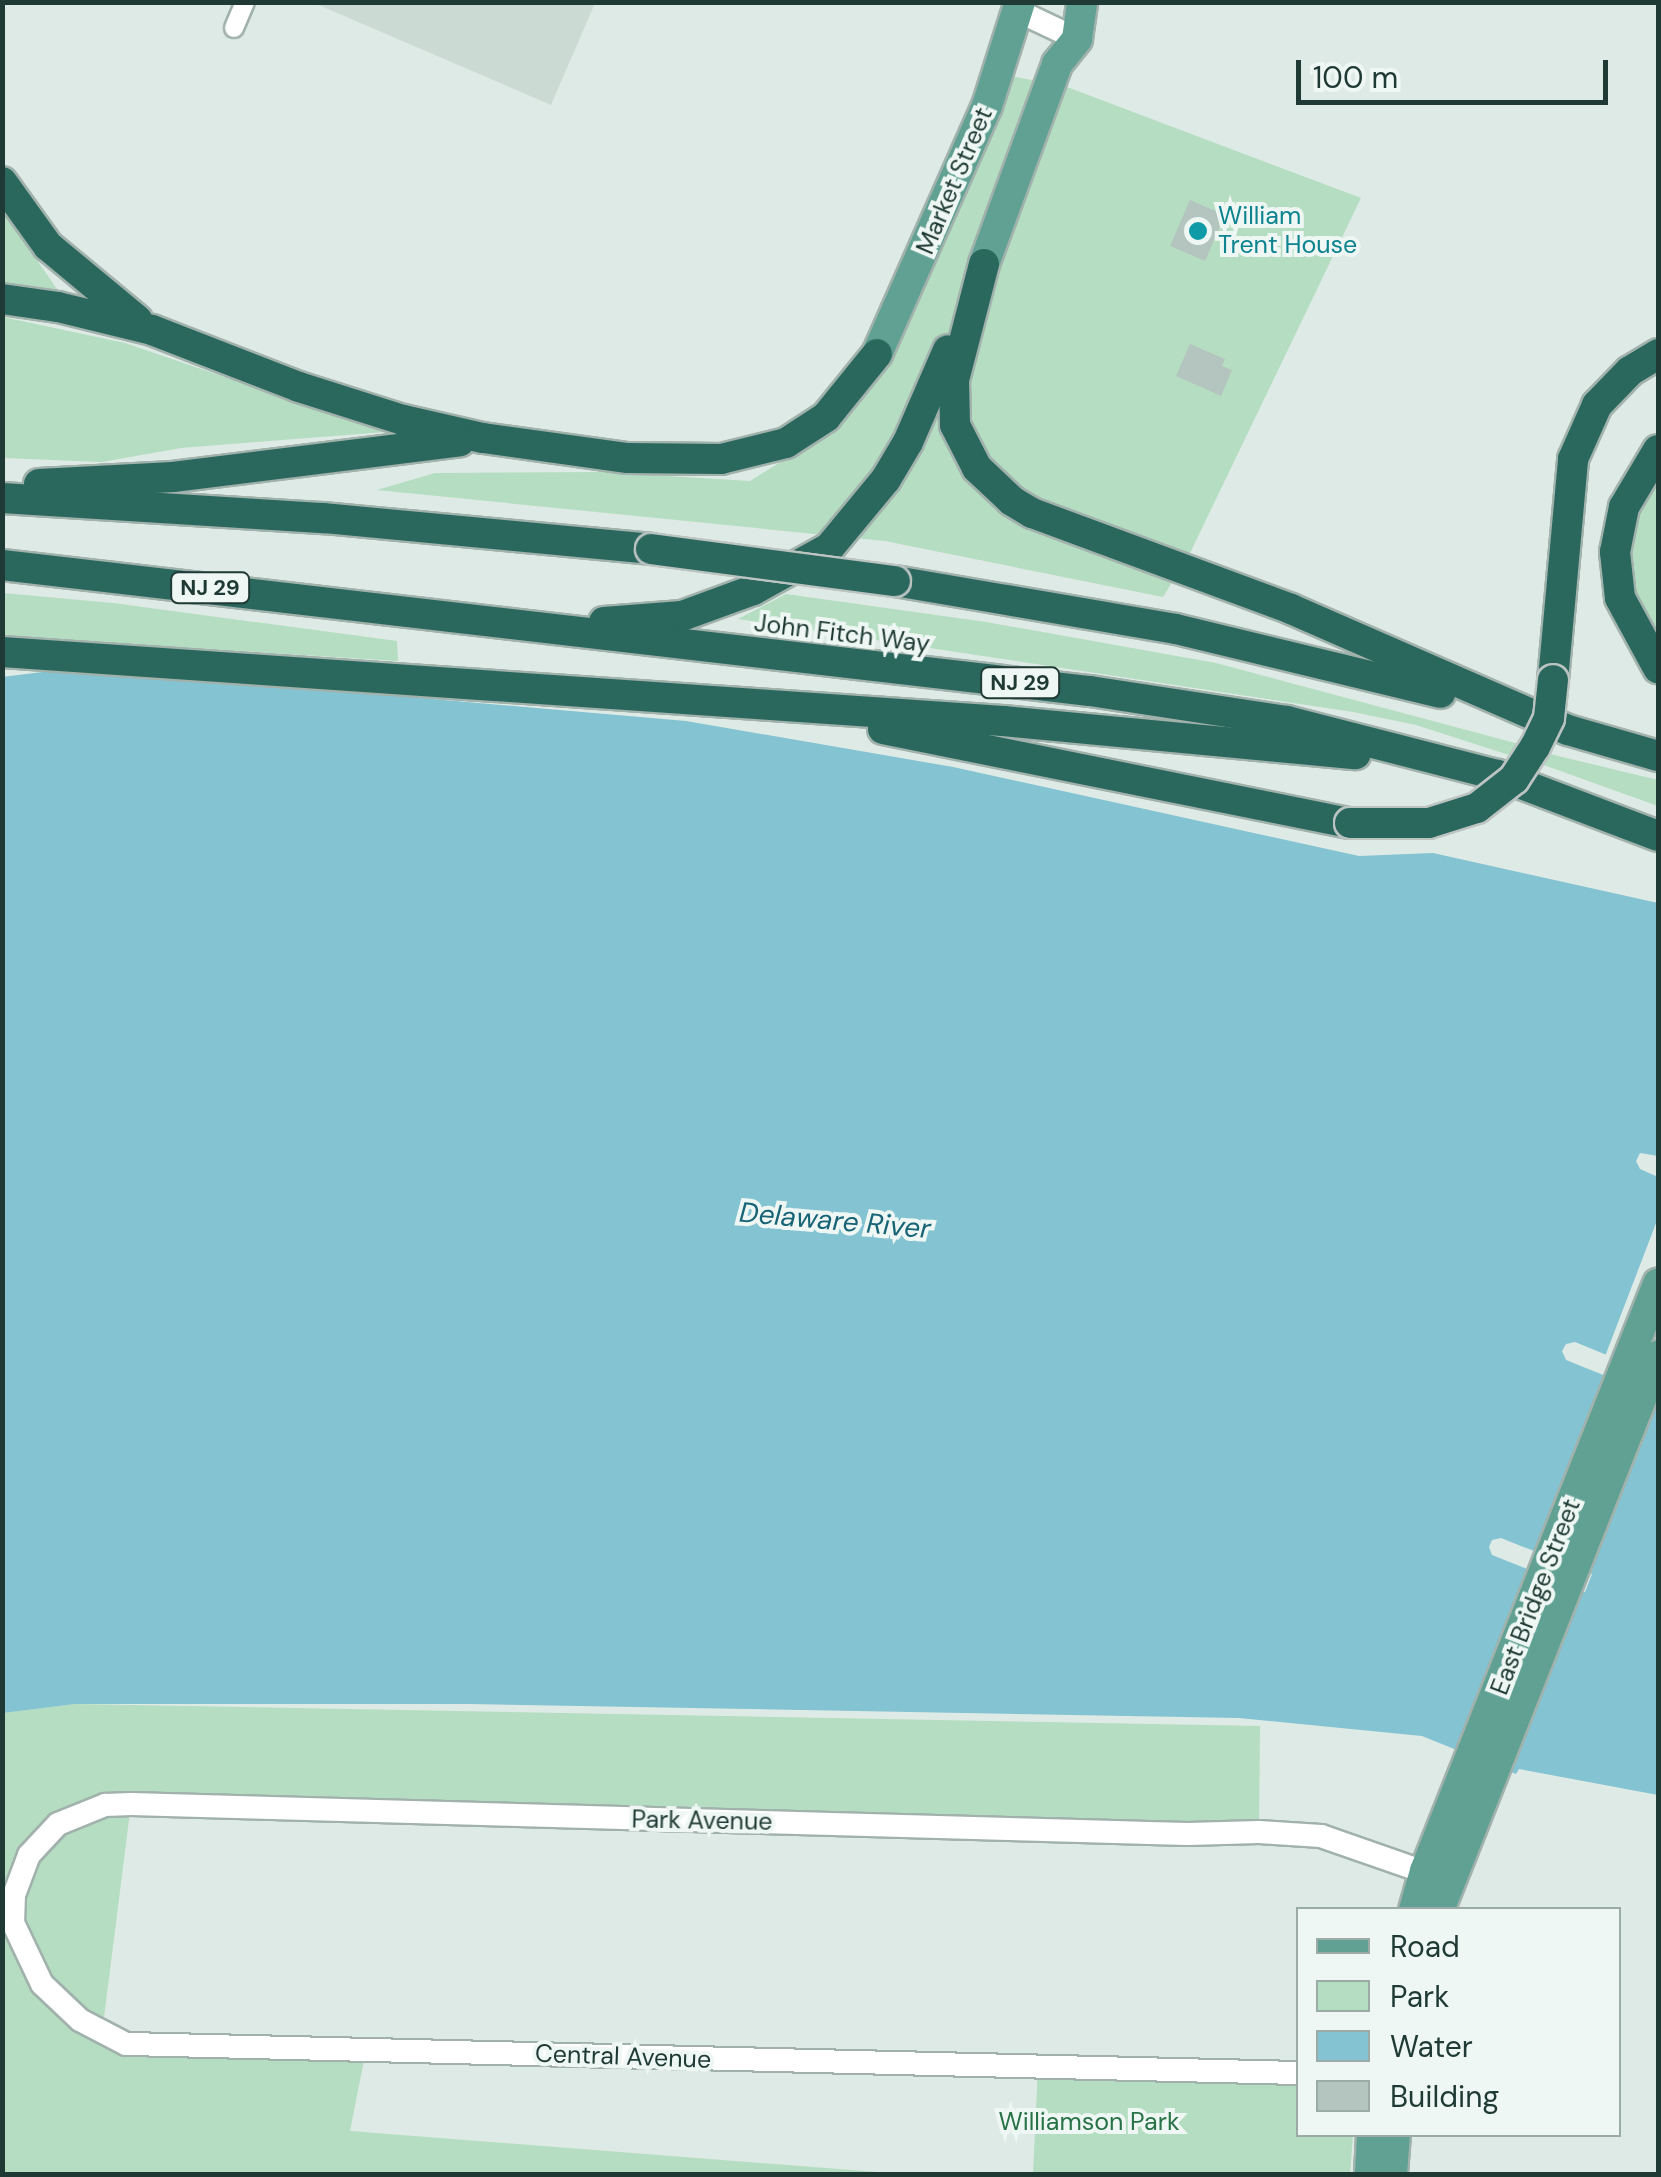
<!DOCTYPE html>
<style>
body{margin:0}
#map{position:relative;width:1661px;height:2177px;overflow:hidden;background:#deeae5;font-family:"DM Sans",sans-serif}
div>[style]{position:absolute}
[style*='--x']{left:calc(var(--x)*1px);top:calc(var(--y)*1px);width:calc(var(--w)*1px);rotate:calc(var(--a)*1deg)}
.built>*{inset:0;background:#ccdad4}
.green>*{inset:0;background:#b5ddc1}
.water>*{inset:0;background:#83c3d2}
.pier>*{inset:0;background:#deeae5}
.building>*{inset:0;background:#b3c5be}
.roads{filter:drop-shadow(2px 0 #a1b2ac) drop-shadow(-2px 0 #a1b2ac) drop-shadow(0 2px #a1b2ac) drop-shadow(0 -2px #a1b2ac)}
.pedestrian>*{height:18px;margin:-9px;padding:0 9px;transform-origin:9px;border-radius:9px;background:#fff}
.minor>*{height:22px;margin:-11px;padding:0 11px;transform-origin:11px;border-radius:11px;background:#fff}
.primary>*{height:30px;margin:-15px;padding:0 15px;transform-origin:15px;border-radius:15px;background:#60a193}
.motorway>*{height:30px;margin:-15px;padding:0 15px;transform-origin:15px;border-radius:15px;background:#2a675d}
.bridges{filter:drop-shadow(2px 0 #bcc4c2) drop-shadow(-2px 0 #bcc4c2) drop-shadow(0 2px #bcc4c2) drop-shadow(0 -2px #bcc4c2)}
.motorway-bridge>*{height:30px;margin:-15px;padding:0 15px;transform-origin:15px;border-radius:15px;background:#2a675d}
.dots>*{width:28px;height:28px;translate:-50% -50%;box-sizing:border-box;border:5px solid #eef7f3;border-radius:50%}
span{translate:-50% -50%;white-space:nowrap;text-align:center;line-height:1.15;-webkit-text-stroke:8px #eef7f3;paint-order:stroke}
.shield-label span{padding:2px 8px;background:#eef7f3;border:2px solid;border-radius:8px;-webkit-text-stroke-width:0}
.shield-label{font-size:22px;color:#1f3a34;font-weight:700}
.street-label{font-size:25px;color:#1f3a34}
.culture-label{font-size:25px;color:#0d838f}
.left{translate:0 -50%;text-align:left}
.park-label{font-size:25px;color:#287247}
.water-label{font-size:28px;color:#176477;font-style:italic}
.frame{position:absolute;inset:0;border:5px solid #1f3a34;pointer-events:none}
.legend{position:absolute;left:1296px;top:1907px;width:325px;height:230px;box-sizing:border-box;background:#eef7f3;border:2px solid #9baba7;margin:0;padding:12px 18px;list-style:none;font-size:30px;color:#1f3a34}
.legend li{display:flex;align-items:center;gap:20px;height:50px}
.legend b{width:50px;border:2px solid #9baba7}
.scale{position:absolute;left:1296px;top:60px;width:312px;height:45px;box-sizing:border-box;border:5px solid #1f3a34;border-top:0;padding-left:12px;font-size:30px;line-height:35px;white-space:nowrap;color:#1f3a34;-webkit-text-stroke:8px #eef7f3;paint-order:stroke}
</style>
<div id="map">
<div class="built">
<i style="clip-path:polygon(314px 3px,595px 3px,551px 105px)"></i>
</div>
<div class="green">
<i style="clip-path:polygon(1011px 76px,1067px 87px,1361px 198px,1191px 551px,1163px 597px,885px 541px,377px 490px,435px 473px,602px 472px,750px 481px,811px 443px,895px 344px)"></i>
<i style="clip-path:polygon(2px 208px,19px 234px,59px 292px,3px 288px)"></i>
<i style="clip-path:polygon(3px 317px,125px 343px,385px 432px,181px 448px,102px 462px,3px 458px)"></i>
<i style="clip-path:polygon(1658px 465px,1658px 651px,1633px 610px,1627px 523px)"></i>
<i style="clip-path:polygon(3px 593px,113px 603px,397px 641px,398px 661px,3px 636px)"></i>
<i style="clip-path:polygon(786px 594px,986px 622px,1216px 663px,1519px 744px,1509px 755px,1416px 725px,1353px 712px,738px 619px)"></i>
<i style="clip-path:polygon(1546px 753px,1658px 780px,1658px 806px,1538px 763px)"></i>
<i style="clip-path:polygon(75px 1704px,1260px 1726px,1259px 1832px,131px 1804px,102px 2033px,366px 2050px,350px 2131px,903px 2174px,3px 2174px,2px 1713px)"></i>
<i style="clip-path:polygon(1038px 2067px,1298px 2079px,1298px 2134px,1353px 2135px,1350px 2174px,1033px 2174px)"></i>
</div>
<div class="water">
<i style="clip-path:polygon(evenodd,75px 668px,686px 721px,953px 767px,1359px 856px,1433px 853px,1658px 903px,1658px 1156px,1640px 1153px,1636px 1161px,1640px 1169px,1658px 1177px,1658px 1376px,1575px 1342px,1566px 1344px,1562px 1351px,1566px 1360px,1658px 1397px,1658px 1795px,1519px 1769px,1516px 1774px,1422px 1736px,1239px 1718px,470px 1704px,75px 1704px,3px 1713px,2px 677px,75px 668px,1501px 1538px,1592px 1574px,1585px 1592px,1492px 1555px,1489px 1547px,1492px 1540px,1501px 1538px)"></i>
</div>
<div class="pier">
<i style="clip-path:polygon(1658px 1218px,1658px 1380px,1657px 1380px,1604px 1359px)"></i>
</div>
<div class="building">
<i style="clip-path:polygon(1190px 200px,1225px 215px,1205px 261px,1170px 246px)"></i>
<i style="clip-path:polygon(1190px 344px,1225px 359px,1222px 366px,1232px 370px,1221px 396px,1176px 376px)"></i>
</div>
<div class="roads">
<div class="pedestrian">
<i style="--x:234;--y:28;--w:28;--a:-67"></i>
</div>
<div class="minor">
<i style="--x:1018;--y:11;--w:65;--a:25.4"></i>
<i style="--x:1298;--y:2073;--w:1172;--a:-178.58"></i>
<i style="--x:126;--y:2044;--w:52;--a:-152.4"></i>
<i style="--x:80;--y:2020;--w:52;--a:-136.5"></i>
<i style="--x:42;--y:1984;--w:68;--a:-115.4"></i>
<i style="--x:13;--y:1923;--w:28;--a:-88"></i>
<i style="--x:14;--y:1895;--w:43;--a:-69.4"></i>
<i style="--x:29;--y:1855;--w:42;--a:-46.9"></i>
<i style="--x:58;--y:1824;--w:51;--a:-22"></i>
<i style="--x:105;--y:1805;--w:26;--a:-2"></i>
<i style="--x:131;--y:1804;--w:1057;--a:1.63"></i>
<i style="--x:1188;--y:1834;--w:71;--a:-1.6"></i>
<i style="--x:1259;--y:1832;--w:62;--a:3.7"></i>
<i style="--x:1321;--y:1836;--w:125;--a:19.2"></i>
</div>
<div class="primary">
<i style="--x:984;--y:264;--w:213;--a:-69.9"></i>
<i style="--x:1057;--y:64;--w:32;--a:-51"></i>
<i style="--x:1077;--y:39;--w:37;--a:-82"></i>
<i style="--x:877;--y:354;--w:271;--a:-66.1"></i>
<i style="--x:987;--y:106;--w:109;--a:-72.4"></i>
<i style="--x:1414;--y:1910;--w:41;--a:-74.2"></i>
<i style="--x:1425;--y:1871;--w:632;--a:-68.35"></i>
<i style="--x:1439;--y:1910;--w:596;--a:-68.43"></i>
<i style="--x:1370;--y:2174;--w:40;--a:-87.1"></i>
<i style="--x:1392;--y:2174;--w:40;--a:-85.7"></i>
</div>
<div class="motorway">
<i style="--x:2;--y:182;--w:79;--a:54.3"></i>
<i style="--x:48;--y:246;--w:116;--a:39.7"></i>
<i style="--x:984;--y:264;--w:120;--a:104.5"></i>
<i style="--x:954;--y:380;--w:45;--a:88.7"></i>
<i style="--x:955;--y:425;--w:48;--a:62.9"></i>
<i style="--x:977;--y:468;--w:48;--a:43.3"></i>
<i style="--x:1012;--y:501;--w:23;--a:31"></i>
<i style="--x:1032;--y:513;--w:276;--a:20.3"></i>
<i style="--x:1291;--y:609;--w:302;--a:23.6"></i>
<i style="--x:1568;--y:730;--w:94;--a:16.1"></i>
<i style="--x:2;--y:299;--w:57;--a:8.1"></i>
<i style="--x:58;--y:307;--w:97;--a:13.7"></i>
<i style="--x:152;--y:330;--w:158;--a:21.2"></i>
<i style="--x:299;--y:387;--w:109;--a:17.6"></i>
<i style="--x:403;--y:420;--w:82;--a:12.7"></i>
<i style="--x:483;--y:438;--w:146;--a:7.9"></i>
<i style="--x:628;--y:458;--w:93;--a:0.6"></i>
<i style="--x:721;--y:459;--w:67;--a:-13.8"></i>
<i style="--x:786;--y:443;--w:48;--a:-33"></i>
<i style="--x:826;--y:417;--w:81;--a:-51"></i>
<i style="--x:1658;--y:450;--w:66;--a:120.8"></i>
<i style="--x:1624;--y:507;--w:46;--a:101.3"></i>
<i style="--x:1615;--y:552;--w:46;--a:83.8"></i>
<i style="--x:1620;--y:598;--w:80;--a:61.5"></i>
<i style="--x:39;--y:484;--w:134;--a:-3"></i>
<i style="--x:173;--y:477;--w:289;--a:-7.1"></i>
<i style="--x:2;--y:498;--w:323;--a:3.6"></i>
<i style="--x:324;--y:518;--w:328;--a:5.4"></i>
<i style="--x:2;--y:565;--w:1095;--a:6.61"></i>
<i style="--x:1090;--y:691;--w:199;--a:8.7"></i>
<i style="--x:1287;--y:721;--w:218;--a:14.4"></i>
<i style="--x:1498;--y:775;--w:171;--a:20.9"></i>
<i style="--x:895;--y:581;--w:285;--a:9.7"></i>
<i style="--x:1176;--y:629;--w:272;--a:13.6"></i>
<i style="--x:604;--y:622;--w:78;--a:-4.4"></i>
<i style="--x:682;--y:616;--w:76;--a:-20.1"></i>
<i style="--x:753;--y:590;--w:87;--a:-28.9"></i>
<i style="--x:829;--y:548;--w:89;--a:-50.4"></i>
<i style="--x:886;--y:479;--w:43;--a:-59.3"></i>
<i style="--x:908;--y:442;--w:100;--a:-66.5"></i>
<i style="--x:2;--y:652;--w:1003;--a:3.94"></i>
<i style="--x:1003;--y:721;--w:354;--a:5.4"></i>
<i style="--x:1553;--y:680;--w:222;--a:-84.8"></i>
<i style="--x:1573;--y:459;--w:59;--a:-66"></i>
<i style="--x:1597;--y:405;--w:47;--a:-45.9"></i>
<i style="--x:1630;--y:371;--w:33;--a:-31"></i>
<i style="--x:883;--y:729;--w:476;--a:11.4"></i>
</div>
</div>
<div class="bridges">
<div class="motorway-bridge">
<i style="--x:651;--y:549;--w:246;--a:7.5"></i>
<i style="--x:1350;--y:823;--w:79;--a:0"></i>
<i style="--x:1429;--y:823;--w:50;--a:-17.4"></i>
<i style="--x:1477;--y:808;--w:47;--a:-38.1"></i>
<i style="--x:1514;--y:779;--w:38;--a:-57"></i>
<i style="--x:1535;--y:747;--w:32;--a:-64"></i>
<i style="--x:1549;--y:718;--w:38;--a:-84"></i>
</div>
</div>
<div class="dots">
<i style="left:1198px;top:231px;background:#0f9aa8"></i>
</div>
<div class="shield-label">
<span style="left:210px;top:588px">NJ 29</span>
<span style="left:1020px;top:683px">NJ 29</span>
</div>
<div class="street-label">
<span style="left:955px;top:181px;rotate:-67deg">Market Street</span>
<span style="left:842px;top:634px;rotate:7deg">John Fitch Way</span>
<span style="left:1536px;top:1597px;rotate:-69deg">East Bridge Street</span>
<span style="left:702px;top:1821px;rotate:1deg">Park Avenue</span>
<span style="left:623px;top:2057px;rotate:2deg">Central Avenue</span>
</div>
<div class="culture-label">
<span class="left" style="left:1218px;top:231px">William<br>Trent House</span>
</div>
<div class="park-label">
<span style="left:1089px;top:2122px">Williamson Park</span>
</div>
<div class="water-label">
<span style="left:835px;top:1221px;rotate:5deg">Delaware River</span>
</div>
<div class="frame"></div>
<ul class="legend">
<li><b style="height:12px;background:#60a193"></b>Road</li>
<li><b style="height:28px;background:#b5ddc1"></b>Park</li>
<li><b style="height:28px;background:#83c3d2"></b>Water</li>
<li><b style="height:28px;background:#b3c5be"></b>Building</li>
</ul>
<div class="scale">100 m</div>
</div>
